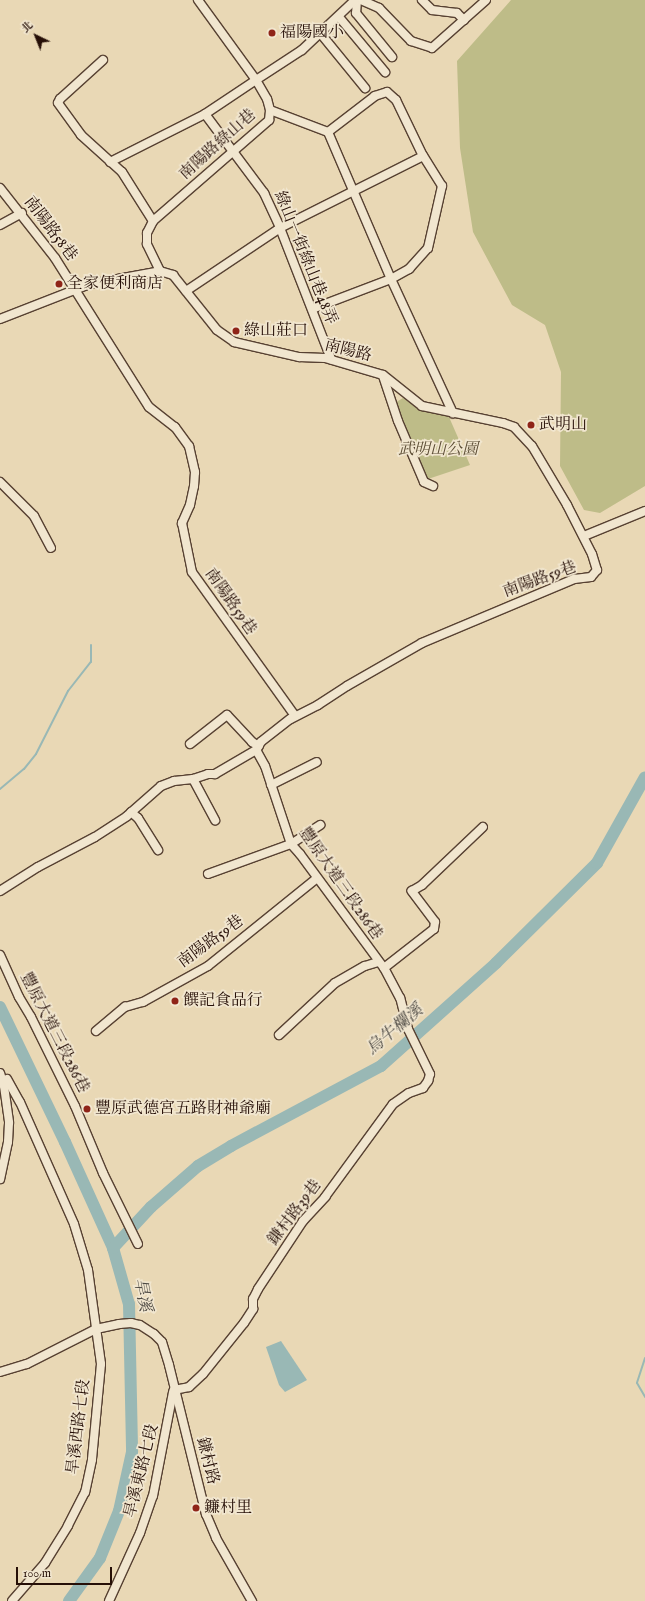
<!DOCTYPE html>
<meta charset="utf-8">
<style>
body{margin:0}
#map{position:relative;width:645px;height:1601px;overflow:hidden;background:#e9d8b5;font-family:"IM FELL English","Noto Serif TC",serif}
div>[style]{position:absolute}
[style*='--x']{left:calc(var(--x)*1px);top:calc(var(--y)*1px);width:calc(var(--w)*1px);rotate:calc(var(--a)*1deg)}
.green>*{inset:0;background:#bebc88}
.water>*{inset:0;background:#99b8b5}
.stream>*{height:2px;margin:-1px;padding:0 1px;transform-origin:1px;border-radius:1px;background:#99b8b5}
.river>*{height:12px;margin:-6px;padding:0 6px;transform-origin:6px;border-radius:6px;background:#99b8b5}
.roads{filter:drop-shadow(1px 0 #574132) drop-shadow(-1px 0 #574132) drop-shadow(0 1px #574132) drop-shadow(0 -1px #574132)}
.minor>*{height:8px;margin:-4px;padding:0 4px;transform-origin:4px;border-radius:4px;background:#f1e6cf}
.dots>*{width:11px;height:11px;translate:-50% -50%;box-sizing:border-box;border:2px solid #f1e6cf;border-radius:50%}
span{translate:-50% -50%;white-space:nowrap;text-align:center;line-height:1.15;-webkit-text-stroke:3.5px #f1e6cf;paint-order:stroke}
.poi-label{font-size:16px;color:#260f07}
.left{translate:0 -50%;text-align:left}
.street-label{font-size:16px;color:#260f07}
.park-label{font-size:16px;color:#5b4c34;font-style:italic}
.water-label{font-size:17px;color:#4e4a44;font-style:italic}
.north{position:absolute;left:16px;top:16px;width:40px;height:40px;-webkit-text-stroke:3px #f1e6cf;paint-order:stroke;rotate:317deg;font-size:11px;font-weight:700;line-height:16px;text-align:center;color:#260f07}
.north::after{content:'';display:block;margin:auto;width:14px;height:18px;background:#260f07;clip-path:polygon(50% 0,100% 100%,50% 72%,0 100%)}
.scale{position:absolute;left:16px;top:1567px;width:96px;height:18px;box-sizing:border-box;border:2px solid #260f07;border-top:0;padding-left:5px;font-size:12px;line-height:14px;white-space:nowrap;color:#260f07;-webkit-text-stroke:3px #f1e6cf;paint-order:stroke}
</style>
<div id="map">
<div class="green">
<i style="clip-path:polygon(511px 0,645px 0,645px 486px,600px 513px,584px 510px,560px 466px,561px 372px,545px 325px,512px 305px,473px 232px,460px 148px,457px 61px)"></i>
<i style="clip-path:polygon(403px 398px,416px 407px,449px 417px,470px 465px,425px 480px,393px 404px)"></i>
</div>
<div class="water">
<i style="clip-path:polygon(281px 1341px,307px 1380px,285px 1392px,279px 1385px,266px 1347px)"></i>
</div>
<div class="stream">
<i style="--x:0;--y:789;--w:31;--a:-40"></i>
<i style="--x:24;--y:769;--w:19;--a:-51"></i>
<i style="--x:36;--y:754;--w:71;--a:-63.1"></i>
<i style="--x:68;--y:691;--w:37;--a:-52"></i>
<i style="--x:91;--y:662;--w:17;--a:-90"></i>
<i style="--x:645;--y:1358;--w:26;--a:108"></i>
<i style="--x:637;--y:1383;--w:16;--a:60"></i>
</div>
<div class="river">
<i style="--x:0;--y:1007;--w:150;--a:64.3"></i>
<i style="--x:65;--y:1142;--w:116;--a:65.6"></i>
<i style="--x:113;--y:1248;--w:58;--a:74.1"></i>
<i style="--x:129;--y:1304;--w:148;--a:88.8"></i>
<i style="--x:132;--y:1452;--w:60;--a:102.4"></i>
<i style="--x:119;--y:1511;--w:51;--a:112"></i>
<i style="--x:100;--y:1558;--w:53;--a:125.8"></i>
<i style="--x:113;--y:1248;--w:56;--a:-47.2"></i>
<i style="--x:151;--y:1207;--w:62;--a:-41.1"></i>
<i style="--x:198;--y:1166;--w:39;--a:-31"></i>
<i style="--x:231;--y:1146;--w:170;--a:-28.1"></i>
<i style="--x:381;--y:1066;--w:154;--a:-41.8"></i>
<i style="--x:496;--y:963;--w:142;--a:-44.7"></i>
<i style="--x:597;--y:863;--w:98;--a:-60.8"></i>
</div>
<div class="roads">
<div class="minor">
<i style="--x:198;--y:0;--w:99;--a:54.1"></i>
<i style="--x:256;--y:80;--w:61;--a:146.3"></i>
<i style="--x:205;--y:114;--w:99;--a:53.2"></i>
<i style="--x:264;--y:193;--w:38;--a:65"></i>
<i style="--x:280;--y:228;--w:141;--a:68.7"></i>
<i style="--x:357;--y:0;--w:13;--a:94"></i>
<i style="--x:356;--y:13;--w:57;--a:50.7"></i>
<i style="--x:361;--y:0;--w:20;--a:24"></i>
<i style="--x:379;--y:8;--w:46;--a:45.9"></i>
<i style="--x:411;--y:41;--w:22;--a:18"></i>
<i style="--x:432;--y:48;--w:72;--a:-41.6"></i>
<i style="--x:422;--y:0;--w:14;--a:45"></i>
<i style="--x:432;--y:10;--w:25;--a:7"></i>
<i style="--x:457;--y:13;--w:10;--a:45"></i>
<i style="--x:339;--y:17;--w:72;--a:50.1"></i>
<i style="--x:321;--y:34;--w:70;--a:50.8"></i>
<i style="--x:103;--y:60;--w:58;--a:137.8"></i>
<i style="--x:60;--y:99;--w:4;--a:117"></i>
<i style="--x:58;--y:103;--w:39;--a:54"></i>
<i style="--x:81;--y:135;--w:55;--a:42.1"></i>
<i style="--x:122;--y:172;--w:58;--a:57.7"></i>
<i style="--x:270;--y:110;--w:62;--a:20.8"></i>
<i style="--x:328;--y:132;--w:160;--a:66.8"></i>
<i style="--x:391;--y:279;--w:148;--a:65.2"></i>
<i style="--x:110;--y:162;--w:106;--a:-26.8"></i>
<i style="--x:0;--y:188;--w:89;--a:51.8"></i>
<i style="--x:55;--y:258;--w:176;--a:57.8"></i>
<i style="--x:149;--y:407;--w:33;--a:38"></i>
<i style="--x:175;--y:427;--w:24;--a:54"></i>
<i style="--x:189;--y:446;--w:27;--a:77"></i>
<i style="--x:195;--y:472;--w:14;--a:94"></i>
<i style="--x:194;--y:486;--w:19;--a:102"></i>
<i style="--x:190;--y:505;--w:20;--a:114"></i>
<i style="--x:182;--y:523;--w:50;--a:78.5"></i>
<i style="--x:192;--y:572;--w:177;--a:54.4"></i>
<i style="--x:0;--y:225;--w:25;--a:-29"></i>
<i style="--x:160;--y:271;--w:30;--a:-116"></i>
<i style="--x:147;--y:244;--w:11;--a:-90"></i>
<i style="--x:147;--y:233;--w:13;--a:-63"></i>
<i style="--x:153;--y:221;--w:154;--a:-41"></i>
<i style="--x:269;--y:120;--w:10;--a:-84"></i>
<i style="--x:270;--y:110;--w:11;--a:-105"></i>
<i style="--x:267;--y:99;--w:22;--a:-120"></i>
<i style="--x:256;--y:80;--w:55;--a:-33.1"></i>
<i style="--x:302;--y:50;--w:73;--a:-43.3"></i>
<i style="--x:186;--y:291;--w:113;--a:-33.8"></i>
<i style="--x:280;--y:228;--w:160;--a:-26.7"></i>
<i style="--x:423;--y:156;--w:62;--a:-115.7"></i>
<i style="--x:396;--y:100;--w:12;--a:-138"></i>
<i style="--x:387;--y:92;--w:13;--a:162"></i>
<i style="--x:375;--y:96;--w:59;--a:142.5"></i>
<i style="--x:312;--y:309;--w:85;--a:-20.8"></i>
<i style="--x:391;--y:279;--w:21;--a:-29"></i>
<i style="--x:409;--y:269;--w:28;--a:-48"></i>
<i style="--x:428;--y:248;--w:64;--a:-77.3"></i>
<i style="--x:442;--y:186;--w:36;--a:-122"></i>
<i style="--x:0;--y:319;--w:97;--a:-21.3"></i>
<i style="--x:90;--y:284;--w:71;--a:-10.5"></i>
<i style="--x:160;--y:271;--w:14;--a:17"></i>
<i style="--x:173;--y:275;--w:70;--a:51.3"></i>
<i style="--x:217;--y:330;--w:21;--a:35"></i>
<i style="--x:234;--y:342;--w:67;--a:13"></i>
<i style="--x:299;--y:357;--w:26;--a:2"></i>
<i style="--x:325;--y:358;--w:60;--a:16.3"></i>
<i style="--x:383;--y:375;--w:50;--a:38.5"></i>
<i style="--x:422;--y:406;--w:83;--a:11.9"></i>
<i style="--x:503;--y:423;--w:12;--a:20"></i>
<i style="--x:514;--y:427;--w:26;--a:47"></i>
<i style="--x:532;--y:446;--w:69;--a:59.3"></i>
<i style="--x:567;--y:505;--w:55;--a:63"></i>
<i style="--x:592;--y:554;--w:17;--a:73"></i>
<i style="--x:597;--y:570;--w:9;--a:131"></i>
<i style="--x:591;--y:577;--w:17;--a:173"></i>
<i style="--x:574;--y:579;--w:165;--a:157.2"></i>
<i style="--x:422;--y:643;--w:86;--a:150.2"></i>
<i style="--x:347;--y:686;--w:35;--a:147"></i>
<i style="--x:318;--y:705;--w:31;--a:153"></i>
<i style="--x:290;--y:719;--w:37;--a:142"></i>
<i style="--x:261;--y:742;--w:9;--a:122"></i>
<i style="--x:383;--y:376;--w:47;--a:71.6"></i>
<i style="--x:398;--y:421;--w:66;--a:66.9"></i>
<i style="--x:424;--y:482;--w:10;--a:24"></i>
<i style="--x:0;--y:482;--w:48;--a:45"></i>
<i style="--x:34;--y:516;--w:36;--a:62"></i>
<i style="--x:584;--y:536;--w:66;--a:-22.3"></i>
<i style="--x:190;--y:744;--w:47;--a:-38.1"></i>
<i style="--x:227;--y:715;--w:37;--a:47"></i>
<i style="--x:252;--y:742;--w:8;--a:30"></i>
<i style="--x:193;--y:779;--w:47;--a:61.8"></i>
<i style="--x:271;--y:785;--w:51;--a:-26.6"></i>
<i style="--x:131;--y:812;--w:9;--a:41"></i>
<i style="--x:138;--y:818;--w:38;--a:58"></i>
<i style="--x:208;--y:874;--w:88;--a:-19.9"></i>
<i style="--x:291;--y:844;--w:35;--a:-33"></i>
<i style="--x:0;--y:891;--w:45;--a:-32.3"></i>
<i style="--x:38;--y:867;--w:64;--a:-27.8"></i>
<i style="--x:95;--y:837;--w:38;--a:-33"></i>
<i style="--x:127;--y:816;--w:45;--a:-41.4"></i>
<i style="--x:161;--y:786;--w:14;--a:-21"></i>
<i style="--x:174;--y:781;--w:19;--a:-6"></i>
<i style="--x:193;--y:779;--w:16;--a:-18"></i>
<i style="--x:208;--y:774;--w:7;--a:0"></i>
<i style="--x:215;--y:774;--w:48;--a:-30.3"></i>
<i style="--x:0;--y:955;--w:46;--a:65.7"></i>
<i style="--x:19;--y:997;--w:23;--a:59"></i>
<i style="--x:31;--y:1017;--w:99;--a:63.7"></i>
<i style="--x:75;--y:1106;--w:73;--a:67.3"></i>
<i style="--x:103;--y:1173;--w:79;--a:63.8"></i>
<i style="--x:384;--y:968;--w:63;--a:-38"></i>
<i style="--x:434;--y:929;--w:7;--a:-82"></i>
<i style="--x:435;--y:922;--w:39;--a:-127"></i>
<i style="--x:412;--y:891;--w:12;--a:-31"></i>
<i style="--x:422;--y:885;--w:84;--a:-43.6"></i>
<i style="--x:96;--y:1031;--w:38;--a:-40"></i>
<i style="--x:125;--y:1007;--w:19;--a:-16"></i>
<i style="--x:143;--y:1002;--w:74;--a:-29"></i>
<i style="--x:208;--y:966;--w:140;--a:-38.9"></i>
<i style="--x:279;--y:1035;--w:76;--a:-42.9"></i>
<i style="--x:335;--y:983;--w:34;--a:-30"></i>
<i style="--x:365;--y:966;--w:14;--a:-17"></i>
<i style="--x:0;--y:1073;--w:14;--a:73"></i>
<i style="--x:4;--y:1086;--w:37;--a:82"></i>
<i style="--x:9;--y:1123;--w:19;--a:93"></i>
<i style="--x:8;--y:1142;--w:38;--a:102"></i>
<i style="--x:7;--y:1079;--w:26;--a:61"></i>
<i style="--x:20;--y:1102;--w:133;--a:66.1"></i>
<i style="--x:74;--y:1224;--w:48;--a:73.1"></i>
<i style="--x:88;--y:1270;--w:95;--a:82.1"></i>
<i style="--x:101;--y:1364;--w:96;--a:95.4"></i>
<i style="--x:92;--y:1460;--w:33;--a:102"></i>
<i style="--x:85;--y:1492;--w:38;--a:117"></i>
<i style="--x:68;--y:1526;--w:44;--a:121.9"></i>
<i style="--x:45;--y:1563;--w:50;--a:131"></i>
<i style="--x:0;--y:1372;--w:28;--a:-17"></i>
<i style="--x:27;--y:1364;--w:77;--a:-26.9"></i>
<i style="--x:96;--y:1329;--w:24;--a:-12"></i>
<i style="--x:119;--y:1324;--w:12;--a:-5"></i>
<i style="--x:131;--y:1323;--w:9;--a:13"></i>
<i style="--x:140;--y:1325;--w:17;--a:33"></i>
<i style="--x:154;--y:1334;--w:11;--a:45"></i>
<i style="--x:162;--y:1342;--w:24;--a:73"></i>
<i style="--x:169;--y:1365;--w:154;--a:76.1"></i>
<i style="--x:206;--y:1514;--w:26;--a:67"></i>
<i style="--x:216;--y:1538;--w:73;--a:60.3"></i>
<i style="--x:174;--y:1390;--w:15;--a:-11"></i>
<i style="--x:189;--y:1387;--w:19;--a:-43"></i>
<i style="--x:203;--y:1374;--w:65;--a:-51.2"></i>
<i style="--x:244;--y:1323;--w:17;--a:-57"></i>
<i style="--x:253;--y:1309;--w:10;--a:-90"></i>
<i style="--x:253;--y:1299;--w:11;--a:-63"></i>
<i style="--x:258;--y:1289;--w:82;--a:-56.5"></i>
<i style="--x:303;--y:1221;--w:33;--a:-47"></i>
<i style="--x:325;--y:1197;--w:115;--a:-53.8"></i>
<i style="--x:393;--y:1104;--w:19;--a:-35"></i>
<i style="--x:409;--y:1093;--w:15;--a:-20"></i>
<i style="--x:423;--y:1088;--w:9;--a:-54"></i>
<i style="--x:428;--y:1081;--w:7;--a:-74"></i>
<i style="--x:430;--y:1074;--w:50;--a:-116.1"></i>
<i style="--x:408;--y:1029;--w:32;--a:-104"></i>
<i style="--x:400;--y:998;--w:34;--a:-118"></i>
<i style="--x:384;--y:968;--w:142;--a:-126.4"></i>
<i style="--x:300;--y:854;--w:13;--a:-132"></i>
<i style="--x:291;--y:844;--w:82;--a:-108.4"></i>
<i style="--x:265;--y:766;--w:18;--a:-119"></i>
<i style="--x:109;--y:1601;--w:75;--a:-65.5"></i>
<i style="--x:140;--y:1533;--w:39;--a:-71"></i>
<i style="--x:153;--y:1496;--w:106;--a:-79.1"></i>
</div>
</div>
<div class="dots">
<i style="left:272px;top:33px;background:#8f2418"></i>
<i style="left:59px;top:284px;background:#8f2418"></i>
<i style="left:236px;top:331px;background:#8f2418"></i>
<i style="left:531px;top:425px;background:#8f2418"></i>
<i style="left:175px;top:1001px;background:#8f2418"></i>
<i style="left:87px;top:1109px;background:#8f2418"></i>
<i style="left:196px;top:1508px;background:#8f2418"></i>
</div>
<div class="poi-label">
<span class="left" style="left:280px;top:33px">福陽國小</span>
<span class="left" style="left:67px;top:284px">全家便利商店</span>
<span class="left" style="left:244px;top:331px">綠山莊口</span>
<span class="left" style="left:539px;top:425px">武明山</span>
<span class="left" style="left:183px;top:1001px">饌記食品行</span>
<span class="left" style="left:95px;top:1109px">豐原武德宮五路財神爺廟</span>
<span class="left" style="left:204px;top:1508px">鐮村里</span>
</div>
<div class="street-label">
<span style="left:218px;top:145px;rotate:-42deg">南陽路綠山巷</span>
<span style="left:50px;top:229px;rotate:53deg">南陽路58巷</span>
<span style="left:305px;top:258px;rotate:68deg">綠山一街綠山巷48弄</span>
<span style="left:348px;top:351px;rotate:14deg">南陽路</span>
<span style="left:540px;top:580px;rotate:-20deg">南陽路59巷</span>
<span style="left:230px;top:602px;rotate:55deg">南陽路59巷</span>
<span style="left:340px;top:884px;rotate:55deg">豐原大道三段286巷</span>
<span style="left:211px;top:942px;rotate:-36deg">南陽路59巷</span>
<span style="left:54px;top:1033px;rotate:63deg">豐原大道三段286巷</span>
<span style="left:295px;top:1213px;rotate:-53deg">鎌村路39巷</span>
<span style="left:79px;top:1427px;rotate:-83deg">旱溪西路七段</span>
<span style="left:207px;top:1461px;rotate:76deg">鎌村路</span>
<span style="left:142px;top:1471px;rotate:-76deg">旱溪東路七段</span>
</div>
<div class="park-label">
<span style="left:438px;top:450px">武明山公園</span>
</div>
<div class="water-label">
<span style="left:395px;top:1030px;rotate:-40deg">烏牛欄溪</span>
<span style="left:142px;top:1295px;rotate:79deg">旱溪</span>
</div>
<div class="north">北</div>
<div class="scale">100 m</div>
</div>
